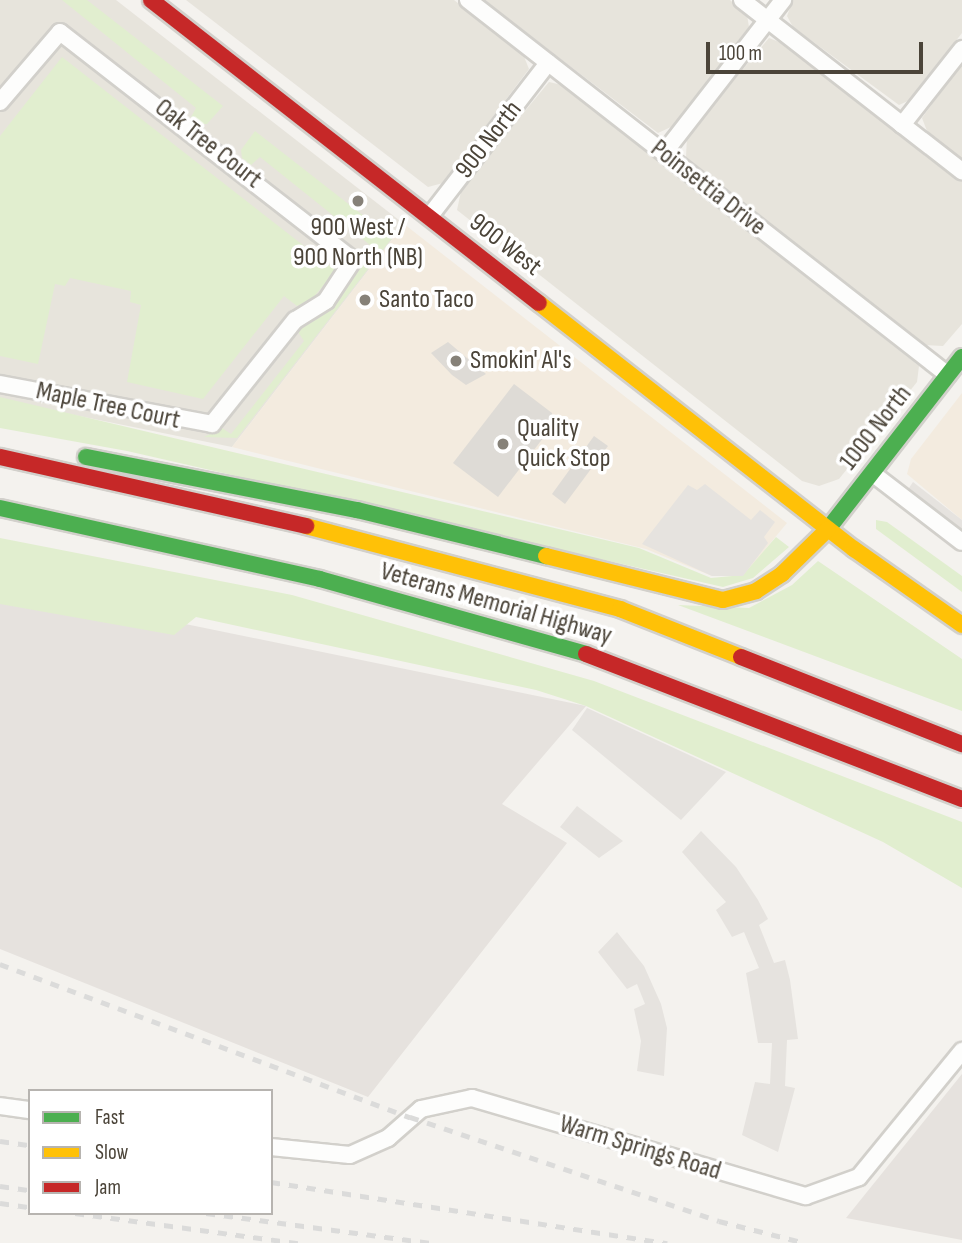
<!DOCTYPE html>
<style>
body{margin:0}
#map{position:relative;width:962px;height:1243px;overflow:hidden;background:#f4f2ee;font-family:"Sofia Sans Condensed",sans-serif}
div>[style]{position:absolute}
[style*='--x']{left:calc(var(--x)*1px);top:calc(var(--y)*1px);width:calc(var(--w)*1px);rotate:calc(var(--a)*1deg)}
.residential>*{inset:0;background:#e7e4dc}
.commercial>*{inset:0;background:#f3ebdf}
.industrial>*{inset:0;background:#e6e2de}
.green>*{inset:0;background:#e1eecf}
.parking>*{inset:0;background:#e6e3df}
.building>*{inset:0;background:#dedbd6}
.roads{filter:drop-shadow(2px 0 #d2d0cb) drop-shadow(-2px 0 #d2d0cb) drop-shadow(0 2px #d2d0cb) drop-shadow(0 -2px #d2d0cb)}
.street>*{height:16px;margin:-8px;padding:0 8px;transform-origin:8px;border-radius:8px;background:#fdfdfc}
.fast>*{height:16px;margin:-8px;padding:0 8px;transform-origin:8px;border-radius:8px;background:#4caf50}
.slow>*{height:16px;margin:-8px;padding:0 8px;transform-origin:8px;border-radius:8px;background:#ffc107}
.jam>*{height:16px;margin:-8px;padding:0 8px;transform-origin:8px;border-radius:8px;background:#c62828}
.rail>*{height:4.5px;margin-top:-2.25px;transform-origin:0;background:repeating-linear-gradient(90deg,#dbdbda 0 9px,transparent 0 18px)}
.dots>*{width:19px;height:19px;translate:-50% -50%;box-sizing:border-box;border:4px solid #fff;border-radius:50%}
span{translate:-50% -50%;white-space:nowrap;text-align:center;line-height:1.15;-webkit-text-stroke:7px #fff;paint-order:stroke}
.street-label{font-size:26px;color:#4b4439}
.poi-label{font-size:26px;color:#4b4439}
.left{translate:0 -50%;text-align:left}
.legend{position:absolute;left:28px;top:1089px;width:245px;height:126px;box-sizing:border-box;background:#fff;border:2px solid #b7b4b0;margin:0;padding:9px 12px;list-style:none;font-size:21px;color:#4b4439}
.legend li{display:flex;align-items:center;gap:14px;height:35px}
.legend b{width:35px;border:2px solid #b7b4b0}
.scale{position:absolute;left:706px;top:42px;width:217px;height:32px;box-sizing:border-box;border:4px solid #4b4439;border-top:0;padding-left:9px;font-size:21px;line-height:24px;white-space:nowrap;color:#4b4439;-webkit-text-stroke:5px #fff;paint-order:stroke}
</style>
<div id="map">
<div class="residential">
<i style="clip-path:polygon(0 0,116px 0,404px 224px,232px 447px,0 400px)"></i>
<i style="clip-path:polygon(186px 0,454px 0,523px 54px,529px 69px,443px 183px,428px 187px)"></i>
<i style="clip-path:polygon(483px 0,730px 0,747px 15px,749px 27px,673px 126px,658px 133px)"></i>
<i style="clip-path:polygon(793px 0,962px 0,962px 33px,910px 100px,899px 105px,793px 27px,787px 16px)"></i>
<i style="clip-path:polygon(769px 38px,787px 45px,962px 181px,962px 324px,943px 346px,924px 345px,686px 157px,687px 136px)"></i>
<i style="clip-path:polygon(962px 62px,962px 159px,927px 131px,922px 118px)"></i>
<i style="clip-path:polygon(549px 82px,562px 85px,919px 366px,917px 382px,839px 479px,819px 486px,802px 481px,457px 210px,462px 187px)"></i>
</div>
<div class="commercial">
<i style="clip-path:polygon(404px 224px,787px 523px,743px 576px,712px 576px,646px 549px,232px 447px)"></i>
<i style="clip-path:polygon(962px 393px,962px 520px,907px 474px,911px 459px)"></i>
</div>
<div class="industrial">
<i style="clip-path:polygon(0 586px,586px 706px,502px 804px,567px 843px,368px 1097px,0 949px)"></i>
<i style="clip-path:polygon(962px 1074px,962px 1240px,846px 1218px)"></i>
</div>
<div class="green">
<i style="clip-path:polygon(62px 0,87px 0,223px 106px,207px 124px,198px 124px,191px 117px,196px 108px)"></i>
<i style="clip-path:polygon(62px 57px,331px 267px,340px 255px,343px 262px,312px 299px,297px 306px,284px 296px,203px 399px,127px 382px,141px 305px,130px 302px,131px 291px,70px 278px,65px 286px,55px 284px,38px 364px,0 356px,0 136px)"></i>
<i style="clip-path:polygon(255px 131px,392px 238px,237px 438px,204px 437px,222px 428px,231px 434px,304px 341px,296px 329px,326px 312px,370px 245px,260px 157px,251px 165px,242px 158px,241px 150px)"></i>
<i style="clip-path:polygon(0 397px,639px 548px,711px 578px,743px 575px,776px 537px,789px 547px,753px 578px,723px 587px,127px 451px,0 428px)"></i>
<i style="clip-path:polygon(876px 520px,887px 522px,962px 576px,962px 592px,876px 529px)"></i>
<i style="clip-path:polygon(0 538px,292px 595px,594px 681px,962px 822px,962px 888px,883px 842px,586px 706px,536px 690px,196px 617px,174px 635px,0 604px)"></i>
<i style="clip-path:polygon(818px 561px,962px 659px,962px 711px,678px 605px,749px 608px,792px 585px)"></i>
</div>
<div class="parking">
<i style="clip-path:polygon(913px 482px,962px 520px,962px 534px,907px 491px)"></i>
<i style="clip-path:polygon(705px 484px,751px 520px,760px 510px,775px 522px,764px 537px,768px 543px,743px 576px,712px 576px,642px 544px,688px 485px,697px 490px)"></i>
<i style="clip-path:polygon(587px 708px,726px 772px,681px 820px,572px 730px)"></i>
<i style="clip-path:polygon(577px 806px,623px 841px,599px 858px,560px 827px)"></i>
<i style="clip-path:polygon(701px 831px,736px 867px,758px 900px,768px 919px,759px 925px,774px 963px,785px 960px,790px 980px,798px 1039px,787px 1040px,785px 1086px,795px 1088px,778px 1152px,742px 1135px,755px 1082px,770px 1084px,772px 1043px,758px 1043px,746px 973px,759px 968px,744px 932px,732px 937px,716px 910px,726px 902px,682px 852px)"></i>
<i style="clip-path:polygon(617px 932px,644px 966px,661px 1004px,667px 1028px,664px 1076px,637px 1071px,641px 1041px,634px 1009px,645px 1004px,637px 984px,627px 989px,598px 952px)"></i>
</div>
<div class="building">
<i style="clip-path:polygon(448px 342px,486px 374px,466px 385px,452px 375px,431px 353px)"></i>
<i style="clip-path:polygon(514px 384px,552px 413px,553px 425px,498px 497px,453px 463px)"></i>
<i style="clip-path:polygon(594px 436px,608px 446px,565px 504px,552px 494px)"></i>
</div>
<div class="roads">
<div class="street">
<i style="--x:468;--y:0;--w:609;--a:38"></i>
<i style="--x:742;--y:0;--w:279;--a:37.9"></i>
<i style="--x:0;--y:102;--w:92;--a:-49.4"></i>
<i style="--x:60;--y:32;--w:371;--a:37.9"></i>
<i style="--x:353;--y:260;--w:49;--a:123.4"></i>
<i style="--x:326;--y:301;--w:36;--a:148"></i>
<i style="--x:295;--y:320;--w:133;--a:128.6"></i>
<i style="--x:212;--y:424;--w:216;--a:-169.3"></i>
<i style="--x:902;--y:125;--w:97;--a:-51.7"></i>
<i style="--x:664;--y:153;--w:194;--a:-52.1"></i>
<i style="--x:429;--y:217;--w:195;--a:-52.3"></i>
<i style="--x:872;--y:473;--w:113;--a:37.5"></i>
<i style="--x:0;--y:1106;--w:30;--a:8"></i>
<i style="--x:271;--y:1147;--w:79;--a:5.8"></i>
<i style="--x:350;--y:1155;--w:42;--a:-24.1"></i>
<i style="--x:388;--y:1138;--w:44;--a:-41.3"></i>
<i style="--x:421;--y:1109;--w:52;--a:-12.2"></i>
<i style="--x:472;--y:1098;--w:348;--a:16.4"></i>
<i style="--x:806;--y:1196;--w:56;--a:-19.7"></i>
<i style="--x:859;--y:1177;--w:163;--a:-50.7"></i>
</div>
<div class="fast">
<i style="--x:86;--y:457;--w:276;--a:11.1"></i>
<i style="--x:357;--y:510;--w:195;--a:13.7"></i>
<i style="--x:0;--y:508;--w:328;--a:12.5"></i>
<i style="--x:320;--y:579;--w:276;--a:15.7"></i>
<i style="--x:828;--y:529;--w:218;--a:-52.1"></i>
</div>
<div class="slow">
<i style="--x:539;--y:303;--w:400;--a:38"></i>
<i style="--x:854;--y:549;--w:132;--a:35.1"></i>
<i style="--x:306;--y:526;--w:325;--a:14.8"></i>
<i style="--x:620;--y:609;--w:130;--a:21.6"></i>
<i style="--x:546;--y:556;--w:182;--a:14"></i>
<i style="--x:723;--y:600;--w:34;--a:-15"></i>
<i style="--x:756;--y:591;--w:31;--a:-33"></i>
<i style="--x:782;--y:574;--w:64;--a:-44.4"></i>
</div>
<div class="jam">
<i style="--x:151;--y:0;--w:492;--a:38"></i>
<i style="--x:0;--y:457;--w:314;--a:12.7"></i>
<i style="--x:586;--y:654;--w:403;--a:21.1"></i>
<i style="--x:741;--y:657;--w:238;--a:21.5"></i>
</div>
</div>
<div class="rail">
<i style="--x:0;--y:964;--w:438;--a:20.5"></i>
<i style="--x:410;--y:1117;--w:326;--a:18.6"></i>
<i style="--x:719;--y:1221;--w:89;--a:14.3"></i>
<i style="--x:0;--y:1141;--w:30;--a:8"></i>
<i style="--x:271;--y:1182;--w:401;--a:8.8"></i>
<i style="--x:0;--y:1186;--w:30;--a:8"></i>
<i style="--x:0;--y:1203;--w:30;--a:8"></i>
<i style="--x:75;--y:1213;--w:225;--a:7.7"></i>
<i style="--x:206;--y:1213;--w:227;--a:7.6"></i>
</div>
<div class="dots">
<i style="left:358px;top:201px;background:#868178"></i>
<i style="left:365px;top:300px;background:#868178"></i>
<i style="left:456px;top:361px;background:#868178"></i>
<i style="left:503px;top:444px;background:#868178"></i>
</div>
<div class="street-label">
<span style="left:489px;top:140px;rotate:-52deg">900 North</span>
<span style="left:208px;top:144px;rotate:38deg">Oak Tree Court</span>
<span style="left:708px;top:188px;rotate:38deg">Poinsettia Drive</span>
<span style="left:505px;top:245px;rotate:38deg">900 West</span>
<span style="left:108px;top:406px;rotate:12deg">Maple Tree Court</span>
<span style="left:876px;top:428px;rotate:-52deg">1000 North</span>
<span style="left:496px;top:604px;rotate:16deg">Veterans Memorial Highway</span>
<span style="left:640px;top:1148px;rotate:17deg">Warm Springs Road</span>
</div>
<div class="poi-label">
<span style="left:358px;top:243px">900 West /<br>900 North (NB)</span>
<span class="left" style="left:379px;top:300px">Santo Taco</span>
<span class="left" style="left:470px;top:361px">Smokin' Al's</span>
<span class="left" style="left:517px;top:444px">Quality<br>Quick Stop</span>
</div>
<ul class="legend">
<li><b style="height:9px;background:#4caf50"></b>Fast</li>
<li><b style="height:9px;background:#ffc107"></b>Slow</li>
<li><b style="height:9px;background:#c62828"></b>Jam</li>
</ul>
<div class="scale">100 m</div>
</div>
